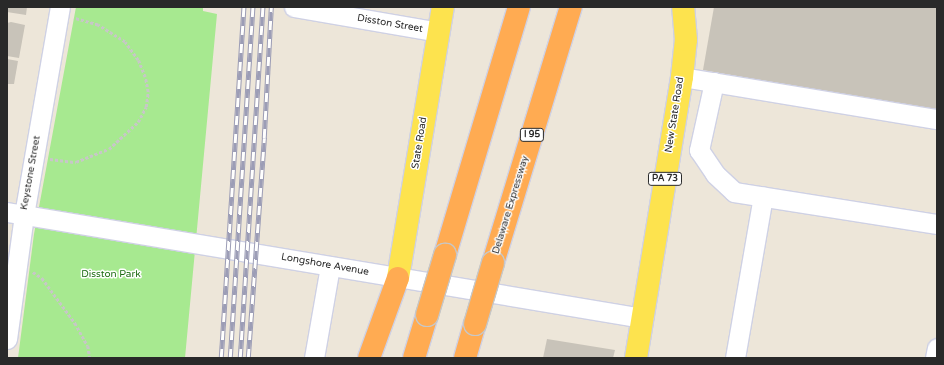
<!DOCTYPE html>
<style>
body{margin:0}
#map{position:relative;width:944px;height:365px;overflow:hidden;background:#ede6d9;font-family:"Varela Round",sans-serif}
div>[style]{position:absolute}
[style*='--x']{left:calc(var(--x)*1px);top:calc(var(--y)*1px);width:calc(var(--w)*1px);rotate:calc(var(--a)*1deg)}
.green>*{inset:0;background:#a7e990}
.building>*{inset:0;background:#c8c3b9}
.path>*{height:2.5px;margin-top:-1.25px;transform-origin:0;background:repeating-linear-gradient(90deg,#c7c7c7 0 3px,transparent 0 5px)}
.roads{filter:drop-shadow(1px 0 #cfd1e4) drop-shadow(-1px 0 #cfd1e4) drop-shadow(0 1px #cfd1e4) drop-shadow(0 -1px #cfd1e4)}
.minor>*{height:19px;margin:-9.5px;padding:0 9.5px;transform-origin:9.5px;border-radius:9.5px;background:#fff}
.major>*{height:22px;margin:-11px;padding:0 11px;transform-origin:11px;border-radius:11px;background:#fde34e}
.highway>*{height:22px;margin:-11px;padding:0 11px;transform-origin:11px;border-radius:11px;background:#ffab52}
.rail>*{height:4.5px;margin-top:-2.25px;transform-origin:0;background:repeating-linear-gradient(90deg,#fff 0 9px,#9c9db6 0 18px);box-sizing:border-box;border-block:1px solid #9c9db6}
.bridges{filter:drop-shadow(1px 0 #c7c7c7) drop-shadow(-1px 0 #c7c7c7) drop-shadow(0 1px #c7c7c7) drop-shadow(0 -1px #c7c7c7)}
.highway-bridge>*{height:22px;margin:-11px;padding:0 11px;transform-origin:11px;border-radius:11px;background:#ffab52}
span{translate:-50% -50%;white-space:nowrap;text-align:center;line-height:1.15;-webkit-text-stroke:3px #fff;paint-order:stroke}
.shield-label span{padding:1px 3px;background:#fff;border:1px solid;border-radius:3px;-webkit-text-stroke-width:0}
.shield-label{font-size:9px;color:#292929;font-weight:700}
.street-label{font-size:10px;color:#292929}
.park-label{font-size:10px;color:#1e6c13}
.frame{position:absolute;inset:0;border:8px solid #292929;pointer-events:none}
</style>
<div id="map">
<div class="green">
<i style="clip-path:polygon(76px 7px,203px 7px,203px 11px,217px 14px,185px 358px,18px 358px,34px 234px)"></i>
</div>
<div class="building">
<i style="clip-path:polygon(7px 7px,27px 7px,26px 15px,7px 12px)"></i>
<i style="clip-path:polygon(714px 7px,937px 7px,937px 111px,703px 70px)"></i>
<i style="clip-path:polygon(11px 22px,25px 25px,19px 58px,7px 56px,7px 23px)"></i>
<i style="clip-path:polygon(7px 59px,18px 61px,14px 84px,7px 84px)"></i>
<i style="clip-path:polygon(547px 339px,615px 350px,613px 358px,543px 358px)"></i>
</div>
<div class="path">
<i style="--x:50;--y:159;--w:26;--a:7"></i>
<i style="--x:76;--y:162;--w:35;--a:-22"></i>
<i style="--x:109;--y:149;--w:40;--a:-43"></i>
<i style="--x:138;--y:122;--w:17;--a:-62"></i>
<i style="--x:146;--y:107;--w:15;--a:-82"></i>
<i style="--x:148;--y:92;--w:15;--a:-101"></i>
<i style="--x:145;--y:77;--w:18;--a:-112"></i>
<i style="--x:138;--y:60;--w:22;--a:-126"></i>
<i style="--x:125;--y:42;--w:32;--a:-148"></i>
<i style="--x:98;--y:25;--w:25;--a:-164"></i>
<i style="--x:33;--y:272;--w:11;--a:34"></i>
<i style="--x:42;--y:278;--w:56;--a:53.7"></i>
<i style="--x:75;--y:323;--w:26;--a:61"></i>
<i style="--x:88;--y:346;--w:12;--a:81"></i>
</div>
<div class="roads">
<div class="minor">
<i style="--x:294;--y:7;--w:146;--a:9.8"></i>
<i style="--x:682;--y:77;--w:258;--a:9.4"></i>
<i style="--x:714;--y:82;--w:70;--a:102.4"></i>
<i style="--x:699;--y:150;--w:29;--a:56"></i>
<i style="--x:715;--y:174;--w:26;--a:43"></i>
<i style="--x:734;--y:192;--w:206;--a:9"></i>
<i style="--x:7;--y:212;--w:645;--a:9.46"></i>
<i style="--x:7;--y:339;--w:125;--a:-82.2"></i>
<i style="--x:24;--y:215;--w:211;--a:-80.2"></i>
<i style="--x:314;--y:358;--w:93;--a:-80.1"></i>
<i style="--x:735;--y:358;--w:164;--a:-80.2"></i>
<i style="--x:935;--y:358;--w:10;--a:-79"></i>
</div>
<div class="major">
<i style="--x:398;--y:278;--w:275;--a:-80.6"></i>
<i style="--x:636;--y:358;--w:285;--a:-80.7"></i>
<i style="--x:682;--y:77;--w:37;--a:-84"></i>
<i style="--x:686;--y:40;--w:33;--a:-95"></i>
</div>
<div class="highway">
<i style="--x:445;--y:255;--w:259;--a:-73.4"></i>
<i style="--x:493;--y:263;--w:268;--a:-73.1"></i>
<i style="--x:369;--y:358;--w:85;--a:-70.1"></i>
<i style="--x:414;--y:358;--w:45;--a:-73.2"></i>
<i style="--x:465;--y:358;--w:35;--a:-74"></i>
</div>
</div>
<div class="rail">
<i style="--x:221;--y:358;--w:352;--a:-86.3"></i>
<i style="--x:230;--y:358;--w:352;--a:-86.3"></i>
<i style="--x:240;--y:358;--w:352;--a:-86.3"></i>
<i style="--x:248;--y:358;--w:221;--a:-85.8"></i>
<i style="--x:264;--y:138;--w:131;--a:-86.9"></i>
</div>
<div class="bridges">
<div class="highway-bridge">
<i style="--x:427;--y:315;--w:63;--a:-73.3"></i>
<i style="--x:475;--y:324;--w:64;--a:-73.6"></i>
</div>
</div>
<div class="shield-label">
<span style="left:532px;top:135px">I 95</span>
<span style="left:665px;top:179px">PA 73</span>
</div>
<div class="street-label">
<span style="left:390px;top:24px;rotate:10deg">Disston Street</span>
<span style="left:675px;top:115px;rotate:-81deg">New State Road</span>
<span style="left:420px;top:143px;rotate:-81deg">State Road</span>
<span style="left:31px;top:173px;rotate:-80deg">Keystone Street</span>
<span style="left:511px;top:205px;rotate:-73deg">Delaware Expressway</span>
<span style="left:325px;top:265px;rotate:10deg">Longshore Avenue</span>
</div>
<div class="park-label">
<span style="left:111px;top:275px">Disston Park</span>
</div>
<div class="frame"></div>
</div>
